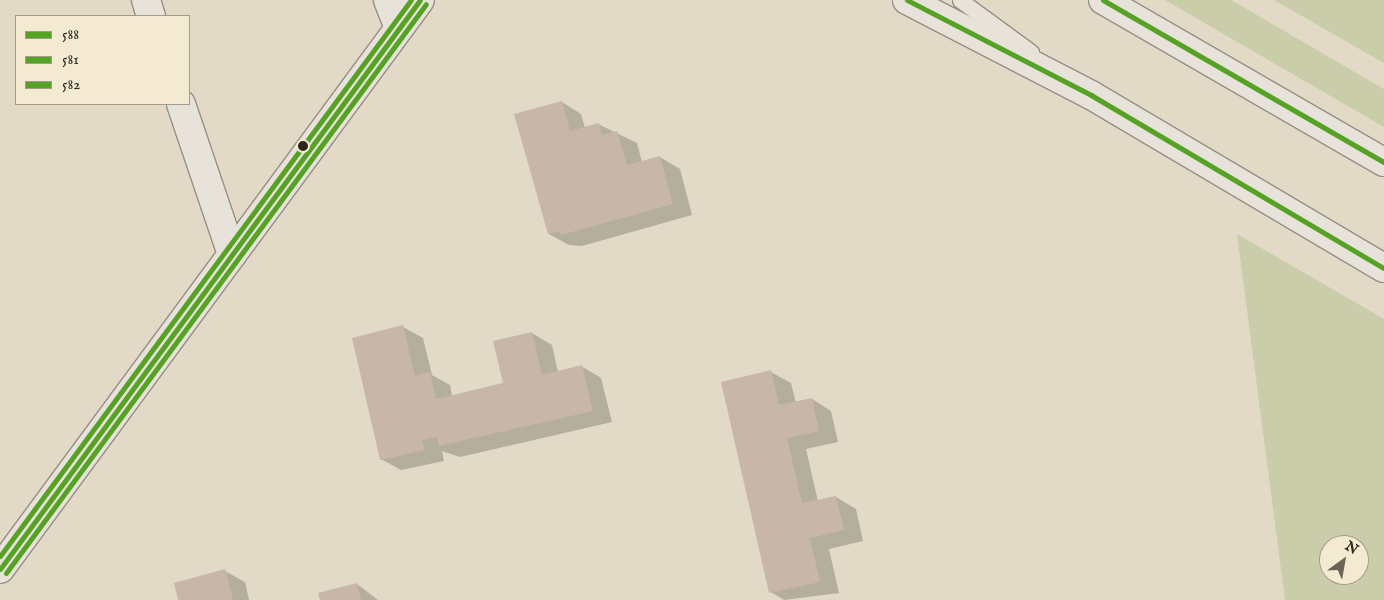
<!DOCTYPE html>
<style>
body{margin:0}
#map{position:relative;width:1384px;height:600px;overflow:hidden;background:#e2dac6;font-family:"IM FELL English",serif}
div>[style]{position:absolute}
[style*='--x']{left:calc(var(--x)*1px);top:calc(var(--y)*1px);width:calc(var(--w)*1px);rotate:calc(var(--a)*1deg)}
.green>*{inset:0;background:#cacda9}
.shadow>*{inset:0;background:#0003}
.building>*{inset:0;background:#c8b7a8}
.roads{filter:drop-shadow(1px 0 #958f83) drop-shadow(-1px 0 #958f83) drop-shadow(0 1px #958f83) drop-shadow(0 -1px #958f83)}
.service>*{height:15px;margin:-7.5px;padding:0 7.5px;transform-origin:7.5px;border-radius:7.5px;background:#e8e3da}
.minor>*{height:28px;margin:-14px;padding:0 14px;transform-origin:14px;border-radius:14px;background:#e8e3da}
.tertiary>*{height:28px;margin:-14px;padding:0 14px;transform-origin:14px;border-radius:14px;background:#e8e3da}
.secondary>*{height:28px;margin:-14px;padding:0 14px;transform-origin:14px;border-radius:14px;background:#e8e3da}
.bus-1>*{height:5px;margin:-2.5px;padding:0 2.5px;transform-origin:2.5px;border-radius:2.5px;background:#56a224}
.bus-2>*{height:5px;margin:-2.5px;padding:0 2.5px;transform-origin:2.5px;border-radius:2.5px;background:#56a224}
.bus-3>*{height:5px;margin:-2.5px;padding:0 2.5px;transform-origin:2.5px;border-radius:2.5px;background:#56a224}
.dots>*{width:14px;height:14px;translate:-50% -50%;box-sizing:border-box;border:2px solid #f4ead2;border-radius:50%}
span{translate:-50% -50%;white-space:nowrap;text-align:center;line-height:1.15;-webkit-text-stroke:4.5px #f4ead2;paint-order:stroke}
.legend{position:absolute;left:15px;top:15px;width:175px;height:90px;box-sizing:border-box;background:#f4ead2;border:1px solid #a59b89;margin:0;padding:6px 9px;list-style:none;font-size:15px;color:#2e251c}
.legend li{display:flex;align-items:center;gap:10px;height:25px}
.legend b{width:25px;border:1px solid #a59b89}
.north{position:absolute;left:1319px;top:535px;width:50px;height:50px;box-sizing:border-box;background:#f4ead2;border:1px solid #a59b89;border-radius:50%;rotate:32deg;font-size:14px;font-weight:700;line-height:20px;text-align:center;color:#2e251c}
.north::after{content:'';display:block;margin:auto;width:18px;height:22px;background:#6d6458;clip-path:polygon(50% 0,100% 100%,50% 72%,0 100%)}
</style>
<div id="map">
<div class="green">
<i style="clip-path:polygon(1165px 0,1231px 0,1384px 89px,1384px 127px)"></i>
<i style="clip-path:polygon(1274px 0,1384px 0,1384px 63px)"></i>
<i style="clip-path:polygon(evenodd,1237px 234px,1384px 319px,1384px 600px,1285px 600px,1237px 234px,1329px 545px,1359px 545px,1359px 575px,1329px 575px,1329px 545px)"></i>
</div>
<div class="shadow">
<i style="clip-path:polygon(562px 102px,581px 114px,585px 128px,598px 124px,637px 143px,642px 162px,660px 157px,680px 169px,692px 215px,582px 246px,569px 245px,549px 234px)"></i>
<i style="clip-path:polygon(403px 327px,423px 338px,432px 375px,450px 385px,452px 396px,504px 384px,532px 333px,552px 345px,558px 372px,581px 366px,601px 378px,612px 422px,460px 457px,442px 451px,444px 461px,401px 470px,381px 459px)"></i>
<i style="clip-path:polygon(771px 372px,791px 383px,796px 403px,812px 399px,831px 411px,838px 442px,806px 449px,818px 501px,836px 497px,856px 509px,863px 541px,829px 549px,839px 593px,784px 600px,771px 592px)"></i>
<i style="clip-path:polygon(225px 571px,245px 582px,249px 600px,180px 600px)"></i>
<i style="clip-path:polygon(357px 584px,378px 600px,321px 600px)"></i>
</div>
<div class="building">
<i style="clip-path:polygon(562px 101px,570px 131px,599px 123px,602px 135px,617px 131px,627px 165px,660px 156px,673px 204px,561px 235px,559px 231px,548px 234px,514px 114px)"></i>
<i style="clip-path:polygon(403px 325px,415px 376px,430px 372px,436px 399px,503px 383px,493px 341px,532px 332px,542px 375px,582px 365px,593px 411px,439px 446px,437px 437px,422px 440px,425px 450px,380px 460px,352px 338px)"></i>
<i style="clip-path:polygon(771px 370px,779px 405px,812px 398px,819px 431px,787px 438px,802px 503px,836px 496px,844px 530px,810px 538px,820px 582px,769px 593px,721px 382px)"></i>
<i style="clip-path:polygon(225px 569px,233px 600px,178px 600px,174px 583px)"></i>
<i style="clip-path:polygon(357px 583px,361px 600px,320px 600px,318px 593px)"></i>
</div>
<div class="roads">
<div class="service">
<i style="--x:960;--y:0;--w:88;--a:36.2"></i>
</div>
<div class="minor">
<i style="--x:146;--y:0;--w:17;--a:73"></i>
<i style="--x:388;--y:0;--w:30;--a:69"></i>
<i style="--x:181;--y:104;--w:159;--a:71.3"></i>
</div>
<div class="tertiary">
<i style="--x:0;--y:569;--w:707;--a:-53.57"></i>
</div>
<div class="secondary">
<i style="--x:907;--y:0;--w:207;--a:27.3"></i>
<i style="--x:1091;--y:95;--w:340;--a:30.6"></i>
<i style="--x:1103;--y:0;--w:324;--a:30"></i>
</div>
</div>
<div class="bus-1">
<i style="--x:907;--y:0;--w:207;--a:27.3"></i>
<i style="--x:1091;--y:95;--w:340;--a:30.6"></i>
<i style="--x:1103;--y:0;--w:324;--a:30"></i>
<i style="--x:0;--y:569;--w:707;--a:-53.57"></i>
</div>
<div class="bus-2">
<i style="--x:6;--y:573;--w:707;--a:-53.57"></i>
</div>
<div class="bus-3">
<i style="--x:0;--y:556;--w:691;--a:-53.53"></i>
</div>
<div class="dots">
<i style="left:303px;top:146px;background:#2e251c"></i>
</div>
<ul class="legend">
<li><b style="height:6px;background:#56a224"></b>588</li>
<li><b style="height:6px;background:#56a224"></b>581</li>
<li><b style="height:6px;background:#56a224"></b>582</li>
</ul>
<div class="north">N</div>
</div>
